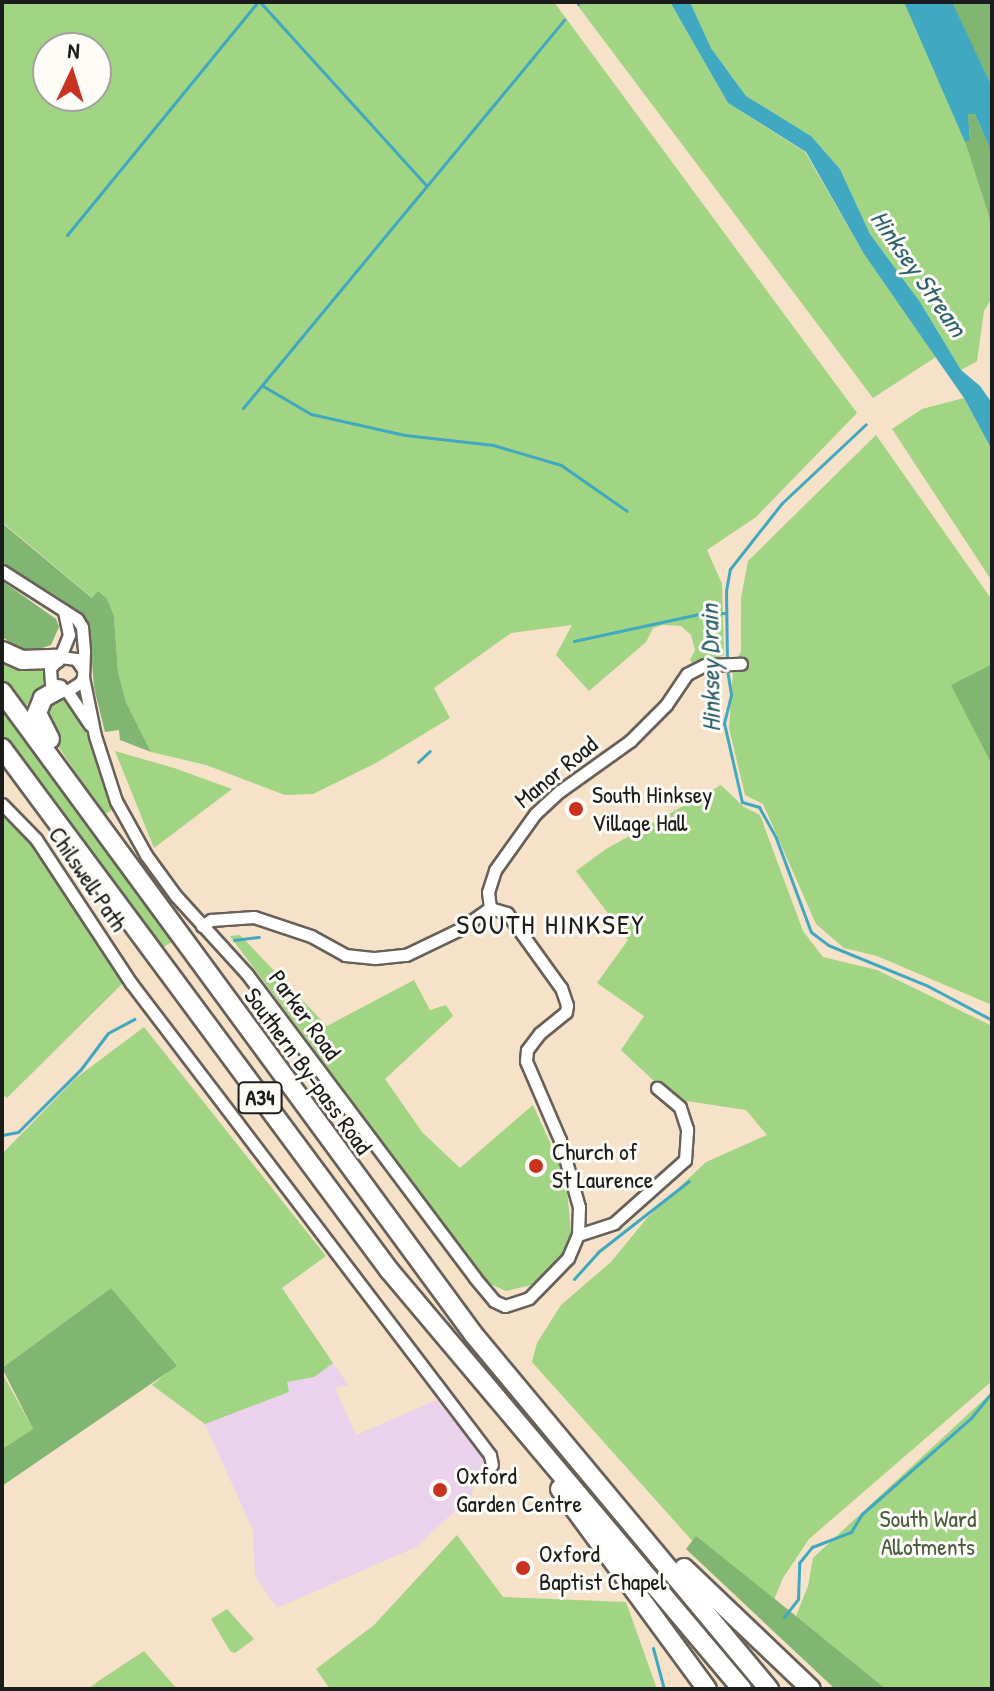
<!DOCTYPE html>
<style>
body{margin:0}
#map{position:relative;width:994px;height:1691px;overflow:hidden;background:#f6e1c9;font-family:"Patrick Hand",sans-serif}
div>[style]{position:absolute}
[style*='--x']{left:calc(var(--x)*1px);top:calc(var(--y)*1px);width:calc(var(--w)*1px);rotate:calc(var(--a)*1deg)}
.built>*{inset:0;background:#ead1ec}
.green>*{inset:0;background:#a1d483}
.forest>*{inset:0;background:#80b671}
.water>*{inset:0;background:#40a8c0}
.stream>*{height:3px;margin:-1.5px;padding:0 1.5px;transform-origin:1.5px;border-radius:1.5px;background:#40a8c0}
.roads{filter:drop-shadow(2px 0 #686159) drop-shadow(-2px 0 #686159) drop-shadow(0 2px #686159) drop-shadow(0 -2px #686159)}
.minor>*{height:11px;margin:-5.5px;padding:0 5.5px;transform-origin:5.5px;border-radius:5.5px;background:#fff}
.trunk>*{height:18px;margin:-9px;padding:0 9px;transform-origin:9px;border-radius:9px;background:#fff}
.dots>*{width:22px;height:22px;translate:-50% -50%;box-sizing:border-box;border:4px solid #fdfcf7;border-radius:50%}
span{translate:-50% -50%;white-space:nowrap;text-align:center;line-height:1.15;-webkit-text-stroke:6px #fdfcf7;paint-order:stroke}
.shield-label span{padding:2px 6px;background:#fdfcf7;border:2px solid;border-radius:6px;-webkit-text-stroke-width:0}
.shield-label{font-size:22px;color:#1c1c1c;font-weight:700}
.street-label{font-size:24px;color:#1c1c1c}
.poi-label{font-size:24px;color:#1c1c1c}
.left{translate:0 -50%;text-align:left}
.park-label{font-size:24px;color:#4b5c40}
.water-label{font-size:26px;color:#2e626e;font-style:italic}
.quarter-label{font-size:28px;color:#1c1c1c;letter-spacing:2px}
.frame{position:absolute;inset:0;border:4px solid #1c1c1c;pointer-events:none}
.north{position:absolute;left:32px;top:32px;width:80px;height:80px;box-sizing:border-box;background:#fdfcf7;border:2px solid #a3a29f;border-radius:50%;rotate:4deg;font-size:22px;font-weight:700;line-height:32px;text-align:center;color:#1c1c1c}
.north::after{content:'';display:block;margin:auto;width:28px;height:36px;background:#c8321e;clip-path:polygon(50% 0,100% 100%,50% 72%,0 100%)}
</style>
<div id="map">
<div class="built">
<i style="clip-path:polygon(282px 1288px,348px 1385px,335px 1388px,356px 1435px,437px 1400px,484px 1458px,471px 1496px,416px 1547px,277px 1608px,255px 1576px,253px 1530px,205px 1424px,152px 1385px)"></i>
</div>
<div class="green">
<i style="clip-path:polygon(evenodd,2px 2px,554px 2px,857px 413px,756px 517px,707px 550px,722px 584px,724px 655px,696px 668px,690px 660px,695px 650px,691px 635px,681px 626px,663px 625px,653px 628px,646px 642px,589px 691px,556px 655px,572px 625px,511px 633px,434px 688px,450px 718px,376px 763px,313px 794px,285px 795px,206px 765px,151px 752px,126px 702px,118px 672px,114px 616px,2px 522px,2px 2px,48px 48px,96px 48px,96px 96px,48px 96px,48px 48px)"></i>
<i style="clip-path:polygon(575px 2px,670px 2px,728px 103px,805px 152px,864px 254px,936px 357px,873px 398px)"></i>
<i style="clip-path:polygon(690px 2px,952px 2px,992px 87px,992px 153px,975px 114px,965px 142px,992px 226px,992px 298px,984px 311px,977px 361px,961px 370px,920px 302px,870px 234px,840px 169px,811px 136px,746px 96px,711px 48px)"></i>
<i style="clip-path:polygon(964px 398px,992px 450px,992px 581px,892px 429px,922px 409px)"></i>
<i style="clip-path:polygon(876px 435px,992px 600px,992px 664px,952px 685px,992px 765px,992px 1005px,877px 956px,844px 948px,816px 924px,763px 804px,745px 795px,729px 728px,733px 670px,741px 651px,741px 598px,748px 561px)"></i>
<i style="clip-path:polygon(2px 657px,44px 666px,46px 685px,31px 697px,25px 709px,2px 679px)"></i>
<i style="clip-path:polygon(56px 698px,70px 700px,79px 714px,115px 808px,104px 815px,46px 728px,44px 706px)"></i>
<i style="clip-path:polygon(2px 705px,173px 941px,161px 949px,2px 734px)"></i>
<i style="clip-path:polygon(115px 751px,174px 768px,232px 789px,154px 848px)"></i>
<i style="clip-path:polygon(721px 785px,744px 807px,760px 815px,803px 931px,823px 957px,877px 970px,992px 1026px,992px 1381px,809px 1539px,783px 1578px,765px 1622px,532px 1362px,537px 1343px,561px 1305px,611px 1262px,647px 1218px,706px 1162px,767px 1135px,746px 1110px,673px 1099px,621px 1050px,644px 1016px,597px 983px,628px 940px,576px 871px,606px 849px)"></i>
<i style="clip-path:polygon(2px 814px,25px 833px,123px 983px,7px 1098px,2px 1094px)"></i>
<i style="clip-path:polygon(240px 935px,327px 1026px,414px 980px,430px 1010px,446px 1005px,453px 1016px,385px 1079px,422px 1132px,460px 1168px,533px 1105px,566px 1178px,571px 1232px,565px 1254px,540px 1283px,506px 1291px,488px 1283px,230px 936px)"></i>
<i style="clip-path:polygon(144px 1027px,326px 1256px,282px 1288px,333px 1363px,314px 1377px,287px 1382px,289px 1392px,205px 1424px,152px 1385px,176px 1366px,111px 1288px,2px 1368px,2px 1154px,76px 1078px)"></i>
<i style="clip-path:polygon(2px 1373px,33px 1429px,2px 1449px)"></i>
<i style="clip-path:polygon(992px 1392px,992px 1689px,886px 1689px,796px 1616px,808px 1586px,813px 1558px)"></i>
<i style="clip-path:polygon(457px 1535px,503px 1597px,626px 1602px,657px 1689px,330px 1689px,316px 1669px,374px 1625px)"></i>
<i style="clip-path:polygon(227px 1609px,254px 1639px,235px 1653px,230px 1651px,211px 1619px)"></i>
<i style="clip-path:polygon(144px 1651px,177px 1689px,88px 1689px,100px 1680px)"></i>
</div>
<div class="forest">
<i style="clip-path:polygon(952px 2px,990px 2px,992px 87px,963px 27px)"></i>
<i style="clip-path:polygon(968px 113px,975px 114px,992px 153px,992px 226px,965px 142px,970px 139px)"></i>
<i style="clip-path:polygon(2px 523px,92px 598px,98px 591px,107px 599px,114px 616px,118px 672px,126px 702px,151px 752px,120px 740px,119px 730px,105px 732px,94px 688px,90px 633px,85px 621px,64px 601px,2px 562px)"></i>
<i style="clip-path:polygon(2px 581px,56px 619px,59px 627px,51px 645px,33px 651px,21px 649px,2px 637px)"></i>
<i style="clip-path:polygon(992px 664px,992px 765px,951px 685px)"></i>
<i style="clip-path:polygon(111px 1288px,177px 1366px,2px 1486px,2px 1449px,33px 1429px,2px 1368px)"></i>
<i style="clip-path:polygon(696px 1536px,796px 1616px,886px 1689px,835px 1689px,686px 1549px)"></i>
</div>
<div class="water">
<i style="clip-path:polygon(670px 2px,690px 2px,711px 48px,746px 96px,811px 136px,840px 169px,870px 234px,920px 302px,961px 370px,980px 386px,992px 403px,992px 450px,964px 398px,864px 254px,806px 152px,728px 103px)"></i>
<i style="clip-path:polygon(904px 2px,952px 2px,992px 87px,992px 153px,975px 114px,968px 114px,970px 140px,965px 142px)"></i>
</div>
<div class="stream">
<i style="--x:260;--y:2;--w:247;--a:47.8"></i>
<i style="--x:578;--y:4;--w:2;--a:-63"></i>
<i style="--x:67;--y:235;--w:301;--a:-50.7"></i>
<i style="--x:263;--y:386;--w:56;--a:30.3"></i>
<i style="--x:311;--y:414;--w:96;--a:12.6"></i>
<i style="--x:405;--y:435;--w:89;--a:6.5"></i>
<i style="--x:493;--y:445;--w:71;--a:16.4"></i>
<i style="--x:561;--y:465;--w:80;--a:34.9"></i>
<i style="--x:243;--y:408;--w:504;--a:-50.4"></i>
<i style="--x:574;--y:641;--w:128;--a:-12.2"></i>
<i style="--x:699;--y:614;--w:26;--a:-2"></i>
<i style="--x:727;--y:661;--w:70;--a:-90.8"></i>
<i style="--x:726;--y:591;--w:22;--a:-80"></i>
<i style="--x:730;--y:569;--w:84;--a:-51.8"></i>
<i style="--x:782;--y:503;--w:115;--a:-43.2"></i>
<i style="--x:727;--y:669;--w:26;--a:81"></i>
<i style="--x:731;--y:695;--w:29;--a:104"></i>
<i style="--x:724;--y:723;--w:81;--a:77.2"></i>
<i style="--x:742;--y:802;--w:18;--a:16"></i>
<i style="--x:759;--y:807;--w:35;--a:61"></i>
<i style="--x:776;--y:838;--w:100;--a:69.6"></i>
<i style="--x:811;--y:932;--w:21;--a:37"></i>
<i style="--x:828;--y:945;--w:108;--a:22.3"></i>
<i style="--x:928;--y:986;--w:72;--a:28"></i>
<i style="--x:418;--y:762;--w:16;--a:-43"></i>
<i style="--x:234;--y:940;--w:25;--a:-7"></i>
<i style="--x:2;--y:1135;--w:16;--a:-11"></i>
<i style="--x:18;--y:1132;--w:89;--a:-45"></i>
<i style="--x:81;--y:1069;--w:45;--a:-53.1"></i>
<i style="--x:108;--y:1033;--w:30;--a:-28"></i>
<i style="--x:574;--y:1279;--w:36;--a:-48"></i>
<i style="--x:598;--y:1252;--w:115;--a:-38"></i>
<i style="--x:784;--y:1617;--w:23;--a:-52"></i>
<i style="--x:798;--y:1599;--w:36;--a:-88"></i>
<i style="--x:799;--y:1563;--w:21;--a:-51"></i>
<i style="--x:812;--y:1547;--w:42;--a:-21"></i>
<i style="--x:851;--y:1532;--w:21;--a:-59"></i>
<i style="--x:862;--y:1514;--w:145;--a:-41.4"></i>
<i style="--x:971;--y:1418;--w:33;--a:-51"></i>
<i style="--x:653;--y:1648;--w:42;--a:75"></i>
</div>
<div class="roads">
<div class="minor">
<i style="--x:2;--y:571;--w:89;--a:32.6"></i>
<i style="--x:77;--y:619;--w:9;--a:58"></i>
<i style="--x:82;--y:627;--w:24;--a:85"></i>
<i style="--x:84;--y:651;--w:26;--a:92"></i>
<i style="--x:83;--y:677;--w:5;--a:112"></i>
<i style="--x:81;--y:682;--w:17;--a:147"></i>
<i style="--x:67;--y:691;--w:18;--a:-153"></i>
<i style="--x:51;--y:683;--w:15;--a:-94"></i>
<i style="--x:50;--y:668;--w:15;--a:-48"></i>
<i style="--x:60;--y:657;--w:16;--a:7"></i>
<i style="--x:76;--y:659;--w:12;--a:55"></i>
<i style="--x:60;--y:657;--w:24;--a:-68"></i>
<i style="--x:69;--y:635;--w:25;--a:-102"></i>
<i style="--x:83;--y:677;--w:60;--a:78.5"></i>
<i style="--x:95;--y:736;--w:68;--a:72.1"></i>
<i style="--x:116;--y:801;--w:62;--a:60.9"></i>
<i style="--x:146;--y:855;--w:51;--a:53.8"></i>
<i style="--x:176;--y:896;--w:105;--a:47.7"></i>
<i style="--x:247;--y:974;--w:380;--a:53.1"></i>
<i style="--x:475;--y:1278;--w:30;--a:50"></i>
<i style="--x:494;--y:1301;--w:12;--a:24"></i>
<i style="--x:505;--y:1306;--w:25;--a:-18"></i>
<i style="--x:529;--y:1298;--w:56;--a:-45.7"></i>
<i style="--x:568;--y:1258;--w:25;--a:-67"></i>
<i style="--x:578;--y:1235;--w:28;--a:-88"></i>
<i style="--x:579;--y:1207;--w:70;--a:-105.8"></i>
<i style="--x:560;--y:1140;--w:86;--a:-113.3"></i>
<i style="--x:526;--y:1061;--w:11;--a:-85"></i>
<i style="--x:527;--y:1050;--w:21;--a:-53"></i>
<i style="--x:540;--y:1033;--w:33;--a:-39"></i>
<i style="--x:566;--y:1012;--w:7;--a:-82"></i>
<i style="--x:567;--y:1005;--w:18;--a:-109"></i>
<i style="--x:561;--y:988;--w:92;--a:-125.8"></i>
<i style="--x:507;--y:913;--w:18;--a:-164"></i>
<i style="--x:67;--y:691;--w:41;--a:55.9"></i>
<i style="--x:2;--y:804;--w:49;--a:45.8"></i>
<i style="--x:36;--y:839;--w:173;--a:56.6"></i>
<i style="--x:131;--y:983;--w:593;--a:52.74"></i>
<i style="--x:490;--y:1455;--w:10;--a:79"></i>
<i style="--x:490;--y:908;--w:16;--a:-97"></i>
<i style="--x:488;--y:892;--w:23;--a:-72"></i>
<i style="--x:495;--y:870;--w:69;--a:-54.5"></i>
<i style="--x:535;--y:814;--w:34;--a:-43"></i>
<i style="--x:560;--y:791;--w:86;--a:-35.5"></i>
<i style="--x:630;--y:741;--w:51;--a:-45"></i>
<i style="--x:666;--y:705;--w:37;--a:-56"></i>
<i style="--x:687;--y:674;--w:20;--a:-27"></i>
<i style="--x:705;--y:665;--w:36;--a:-2"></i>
<i style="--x:202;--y:926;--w:11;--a:-34"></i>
<i style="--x:211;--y:920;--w:43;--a:-4"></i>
<i style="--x:254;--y:917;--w:60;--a:18.4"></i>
<i style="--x:311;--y:936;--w:39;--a:29"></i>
<i style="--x:345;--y:955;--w:30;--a:6"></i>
<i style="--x:375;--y:958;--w:31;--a:-6"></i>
<i style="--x:406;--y:955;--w:60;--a:-25.7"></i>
<i style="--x:460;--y:929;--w:37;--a:-35"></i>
<i style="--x:578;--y:1235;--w:38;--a:-18"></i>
<i style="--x:614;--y:1223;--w:95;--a:-41.6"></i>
<i style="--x:685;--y:1160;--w:31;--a:-86"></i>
<i style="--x:687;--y:1129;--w:23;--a:-108"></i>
<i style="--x:680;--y:1107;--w:30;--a:-140"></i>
</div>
<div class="trunk">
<i style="--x:2;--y:651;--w:22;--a:24"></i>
<i style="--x:22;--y:660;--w:34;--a:-2"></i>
<i style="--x:2;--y:692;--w:798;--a:53.72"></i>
<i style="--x:474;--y:1335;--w:461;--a:50.2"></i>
<i style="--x:50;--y:739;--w:29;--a:-117"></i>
<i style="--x:37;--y:713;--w:16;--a:-68"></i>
<i style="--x:43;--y:698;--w:18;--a:-29"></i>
<i style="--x:2;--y:748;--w:650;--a:53.45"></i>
<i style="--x:389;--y:1270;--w:548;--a:49.89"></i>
<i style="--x:560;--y:1489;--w:248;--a:53.7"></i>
<i style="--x:684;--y:1568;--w:175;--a:43.6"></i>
</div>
</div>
<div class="dots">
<i style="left:576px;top:809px;background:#c8321e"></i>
<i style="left:536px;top:1166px;background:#c8321e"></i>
<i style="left:440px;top:1490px;background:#c8321e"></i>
<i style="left:523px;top:1568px;background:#c8321e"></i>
</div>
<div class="shield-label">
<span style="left:260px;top:1098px">A34</span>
</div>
<div class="street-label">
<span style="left:556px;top:772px;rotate:-39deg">Manor Road</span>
<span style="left:88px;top:879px;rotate:56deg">Chilswell Path</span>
<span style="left:305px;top:1015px;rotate:54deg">Parker Road</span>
<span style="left:308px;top:1071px;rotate:54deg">Southern By-pass Road</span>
</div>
<div class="poi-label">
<span class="left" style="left:592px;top:809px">South Hinksey<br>Village Hall</span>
<span class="left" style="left:552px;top:1166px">Church of<br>St Laurence</span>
<span class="left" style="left:456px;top:1490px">Oxford<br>Garden Centre</span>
<span class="left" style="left:539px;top:1568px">Oxford<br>Baptist Chapel</span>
</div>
<div class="park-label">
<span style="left:928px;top:1533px">South Ward<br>Allotments</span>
</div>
<div class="water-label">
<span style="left:919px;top:273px;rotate:55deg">Hinksey Stream</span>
<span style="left:710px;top:668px;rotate:-91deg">Hinksey Drain</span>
</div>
<div class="quarter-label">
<span style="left:551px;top:924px">SOUTH HINKSEY</span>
</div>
<div class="frame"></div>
<div class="north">N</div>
</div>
